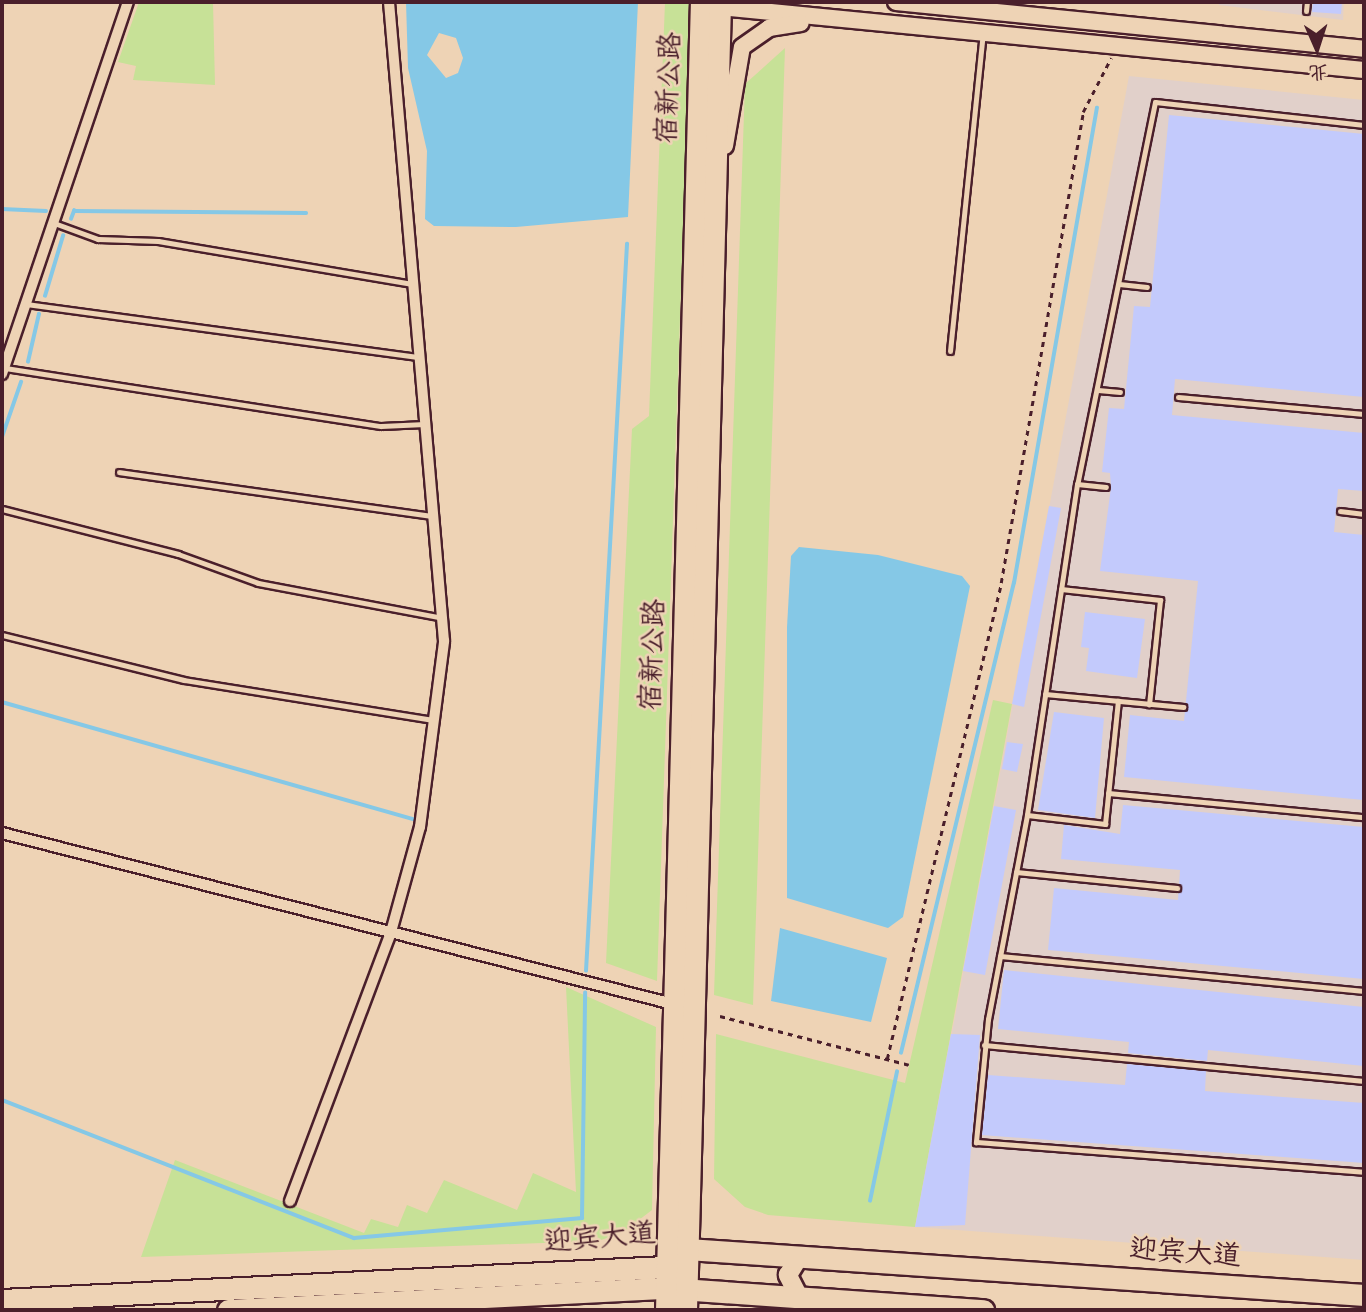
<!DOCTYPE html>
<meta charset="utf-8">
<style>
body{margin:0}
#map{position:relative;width:1366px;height:1312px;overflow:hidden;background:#eed3b5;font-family:"Indie Flower","LXGW WenKai TC",sans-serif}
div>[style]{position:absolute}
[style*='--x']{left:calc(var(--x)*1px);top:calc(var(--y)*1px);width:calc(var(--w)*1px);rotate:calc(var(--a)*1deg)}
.built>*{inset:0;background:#e1d0ca}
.green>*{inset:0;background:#c7e197}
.water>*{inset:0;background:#85c8e6}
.stream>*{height:3.5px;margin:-1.75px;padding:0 1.75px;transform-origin:1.75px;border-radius:1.75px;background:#85c8e6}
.building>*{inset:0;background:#c3cafc}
.path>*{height:2.5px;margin-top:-1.25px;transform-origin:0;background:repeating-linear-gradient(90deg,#4a1f2b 0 5px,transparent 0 10px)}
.roads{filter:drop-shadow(2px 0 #4a1f2b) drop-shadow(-2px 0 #4a1f2b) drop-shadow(0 2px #4a1f2b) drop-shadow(0 -2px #4a1f2b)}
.lane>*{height:5px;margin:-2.5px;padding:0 2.5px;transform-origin:2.5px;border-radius:2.5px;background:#eed3b5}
.street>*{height:10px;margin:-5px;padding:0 5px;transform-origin:5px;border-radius:5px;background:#eed3b5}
.secondary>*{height:16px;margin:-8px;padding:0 8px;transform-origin:8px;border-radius:8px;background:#eed3b5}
.primary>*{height:18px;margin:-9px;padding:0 9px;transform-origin:9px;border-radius:9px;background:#eed3b5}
.highway>*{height:21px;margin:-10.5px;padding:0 10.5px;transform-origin:10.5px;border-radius:10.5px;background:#eed3b5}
span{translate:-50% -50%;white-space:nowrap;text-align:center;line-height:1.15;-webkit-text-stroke:5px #eed3b5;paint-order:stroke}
.street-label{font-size:28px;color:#4a1f2b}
.frame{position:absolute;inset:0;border:4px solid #4a1f2b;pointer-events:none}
.north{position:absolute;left:1282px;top:14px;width:70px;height:70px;-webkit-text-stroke:5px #eed3b5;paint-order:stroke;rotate:177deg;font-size:19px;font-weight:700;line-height:28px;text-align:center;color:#4a1f2b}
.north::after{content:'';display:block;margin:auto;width:24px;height:32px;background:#4a1f2b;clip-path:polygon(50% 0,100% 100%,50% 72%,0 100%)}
</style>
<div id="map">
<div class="built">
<i style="clip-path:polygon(1218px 2px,1344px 2px,1343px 20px,1219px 5px)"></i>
<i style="clip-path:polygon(1129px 76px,1364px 100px,1364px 1260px,916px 1227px)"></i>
</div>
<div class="green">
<i style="clip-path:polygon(139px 2px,213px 2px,215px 85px,133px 80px,136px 66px,118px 62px)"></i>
<i style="clip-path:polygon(665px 2px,691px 2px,657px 981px,606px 963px,632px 429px,649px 416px)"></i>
<i style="clip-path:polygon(785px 48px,753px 1005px,714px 995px,745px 84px)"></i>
<i style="clip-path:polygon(993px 700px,1012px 704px,915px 1227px,768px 1215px,745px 1207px,714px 1179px,716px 1034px,905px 1083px)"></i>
<i style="clip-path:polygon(566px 987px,656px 1027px,652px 1210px,622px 1233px,598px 1241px,141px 1257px,175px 1160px,364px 1233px,371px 1219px,398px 1227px,407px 1205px,427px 1213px,444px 1180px,517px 1210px,533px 1173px,576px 1192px)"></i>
</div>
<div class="water">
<i style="clip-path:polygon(evenodd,406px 2px,638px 2px,628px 217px,516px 227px,434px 226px,425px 219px,427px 151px,408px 68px,406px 2px,439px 33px,456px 38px,463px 58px,458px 73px,446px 78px,427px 55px,439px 33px)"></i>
<i style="clip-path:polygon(799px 547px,878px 555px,962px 576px,970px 586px,903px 917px,888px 928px,787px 898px,787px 627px,791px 556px)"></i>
<i style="clip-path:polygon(780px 928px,887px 958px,871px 1022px,771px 1001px)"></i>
</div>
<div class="stream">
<i style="--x:2;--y:209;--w:44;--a:2.6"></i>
<i style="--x:71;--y:219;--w:9;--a:-69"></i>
<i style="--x:74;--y:211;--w:232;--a:0.5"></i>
<i style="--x:45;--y:296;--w:63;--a:-73.3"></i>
<i style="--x:28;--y:362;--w:49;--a:-77.1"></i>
<i style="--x:2;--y:437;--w:58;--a:-70.9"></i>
<i style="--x:2;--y:702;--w:430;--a:15.9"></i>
<i style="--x:586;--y:971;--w:728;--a:-86.77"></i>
<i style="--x:901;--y:1053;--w:483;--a:-76.5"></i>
<i style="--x:1014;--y:583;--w:482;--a:-80.1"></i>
<i style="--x:2;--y:1100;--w:378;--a:21.4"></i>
<i style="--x:354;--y:1238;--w:229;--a:-5"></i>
<i style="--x:582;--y:1218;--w:225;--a:-89.2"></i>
<i style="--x:870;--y:1201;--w:132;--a:-78.2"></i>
</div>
<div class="building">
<i style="clip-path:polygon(1313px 2px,1342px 2px,1341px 14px,1312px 12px)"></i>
<i style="clip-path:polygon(1169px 115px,1364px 134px,1364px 397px,1175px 379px,1172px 415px,1364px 433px,1364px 491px,1338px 489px,1334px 532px,1364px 535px,1364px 800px,1124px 777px,1130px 715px,1184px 721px,1198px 581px,1100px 571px,1111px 487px,1110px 473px,1102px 472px,1109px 408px,1124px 409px,1134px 306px,1150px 307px)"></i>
<i style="clip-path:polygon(1049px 506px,1061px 508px,1024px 707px,1012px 704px)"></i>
<i style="clip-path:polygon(1085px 612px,1145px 619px,1137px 678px,1086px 671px,1089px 648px,1081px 647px)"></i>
<i style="clip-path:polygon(1054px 712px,1104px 718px,1095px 818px,1038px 810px)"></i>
<i style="clip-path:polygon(1007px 742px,1023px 744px,1017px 772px,1002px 769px)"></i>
<i style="clip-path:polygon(1123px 805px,1364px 827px,1364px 979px,1048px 950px,1054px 888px,1178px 900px,1180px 870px,1061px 859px,1064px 825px,1120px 834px)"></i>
<i style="clip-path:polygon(994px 806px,1016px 810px,985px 975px,963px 971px)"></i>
<i style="clip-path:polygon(1004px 970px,1364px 1007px,1364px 1066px,1208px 1050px,1207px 1061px,1128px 1053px,1129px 1042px,998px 1029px)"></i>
<i style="clip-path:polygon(951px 1034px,980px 1035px,965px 1225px,915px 1227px)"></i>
<i style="clip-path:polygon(1127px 1064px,1206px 1071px,1205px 1091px,1364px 1103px,1364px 1163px,982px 1135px,988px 1075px,1125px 1085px)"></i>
</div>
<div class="path">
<i style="--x:720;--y:1016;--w:195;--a:14.5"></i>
<i style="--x:887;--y:1059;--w:489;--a:-76.5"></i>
<i style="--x:1001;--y:583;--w:478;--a:-80.1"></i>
<i style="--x:1083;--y:112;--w:61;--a:-62.6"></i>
</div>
<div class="roads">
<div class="lane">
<i style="--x:1306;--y:11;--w:9;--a:-84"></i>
<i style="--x:1364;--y:125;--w:210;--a:-173.7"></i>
<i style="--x:1155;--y:102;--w:390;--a:101.5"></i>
<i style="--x:1077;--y:484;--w:335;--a:98.6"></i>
<i style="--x:1027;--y:815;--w:208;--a:100.8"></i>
<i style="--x:988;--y:1019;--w:124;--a:95.6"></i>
<i style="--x:976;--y:1142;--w:389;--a:4.4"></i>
<i style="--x:54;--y:223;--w:47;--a:20"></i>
<i style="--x:98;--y:239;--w:60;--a:1.9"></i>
<i style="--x:158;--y:241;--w:258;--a:9.6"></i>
<i style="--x:1119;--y:284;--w:28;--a:6"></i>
<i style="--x:26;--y:304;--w:397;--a:7.7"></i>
<i style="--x:950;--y:351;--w:319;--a:-84.1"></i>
<i style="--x:5;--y:368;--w:380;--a:8.8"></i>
<i style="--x:381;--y:426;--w:44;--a:-2.6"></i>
<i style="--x:1098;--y:390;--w:22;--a:5"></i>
<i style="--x:1178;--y:397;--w:187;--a:5.2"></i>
<i style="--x:119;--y:472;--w:317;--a:8"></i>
<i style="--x:1077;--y:484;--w:29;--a:6"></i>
<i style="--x:2;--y:509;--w:182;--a:14.3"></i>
<i style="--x:178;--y:554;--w:85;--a:19.9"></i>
<i style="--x:258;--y:583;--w:188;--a:10.7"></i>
<i style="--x:1340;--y:511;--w:24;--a:7"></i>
<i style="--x:1061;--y:589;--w:100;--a:6.3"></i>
<i style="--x:1160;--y:600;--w:105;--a:96"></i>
<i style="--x:2;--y:635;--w:187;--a:13.9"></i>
<i style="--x:184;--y:680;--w:253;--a:9.1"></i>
<i style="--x:1045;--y:694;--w:139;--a:5.4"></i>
<i style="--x:1108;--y:793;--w:257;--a:5.4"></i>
<i style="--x:1027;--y:815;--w:79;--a:6.6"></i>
<i style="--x:1105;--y:824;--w:124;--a:-84"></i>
<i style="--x:1016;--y:872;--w:162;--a:5.7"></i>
<i style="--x:1000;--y:956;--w:366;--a:5.5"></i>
<i style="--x:984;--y:1045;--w:382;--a:5.4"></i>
</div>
<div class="street">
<i style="--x:2;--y:374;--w:393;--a:-71.3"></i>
<i style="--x:2;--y:833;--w:692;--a:14.3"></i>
<i style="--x:290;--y:1201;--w:287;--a:-69.4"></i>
<i style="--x:391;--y:932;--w:109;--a:-74.6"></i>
<i style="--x:420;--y:827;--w:188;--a:-82.6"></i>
<i style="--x:444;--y:641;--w:641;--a:-94.92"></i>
</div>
<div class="secondary">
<i style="--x:896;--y:2;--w:470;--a:5.7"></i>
<i style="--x:720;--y:7;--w:647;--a:5.59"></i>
<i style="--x:725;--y:146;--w:100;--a:-80.3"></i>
<i style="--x:742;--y:47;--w:33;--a:-35"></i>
<i style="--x:769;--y:28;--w:32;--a:-9"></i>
</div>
<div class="primary">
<i style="--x:799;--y:1297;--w:25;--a:-117"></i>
<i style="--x:788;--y:1275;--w:22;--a:-58"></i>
</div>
<div class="highway">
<i style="--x:2;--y:1300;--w:665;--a:-2.85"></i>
<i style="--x:666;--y:1267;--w:28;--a:-41"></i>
<i style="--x:687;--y:1249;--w:679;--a:3.89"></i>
<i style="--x:228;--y:1310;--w:439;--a:-2.9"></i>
<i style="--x:666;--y:1288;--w:318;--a:4"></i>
<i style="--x:666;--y:1310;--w:1308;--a:-88.47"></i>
<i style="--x:686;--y:1310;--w:1308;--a:-88.51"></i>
</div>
</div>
<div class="street-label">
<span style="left:671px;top:88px;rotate:-88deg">宿新公路</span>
<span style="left:655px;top:655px;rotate:-88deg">宿新公路</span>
<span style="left:600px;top:1240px;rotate:-5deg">迎宾大道</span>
<span style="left:1185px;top:1255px;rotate:4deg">迎宾大道</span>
</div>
<div class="frame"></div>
<div class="north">北</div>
</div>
